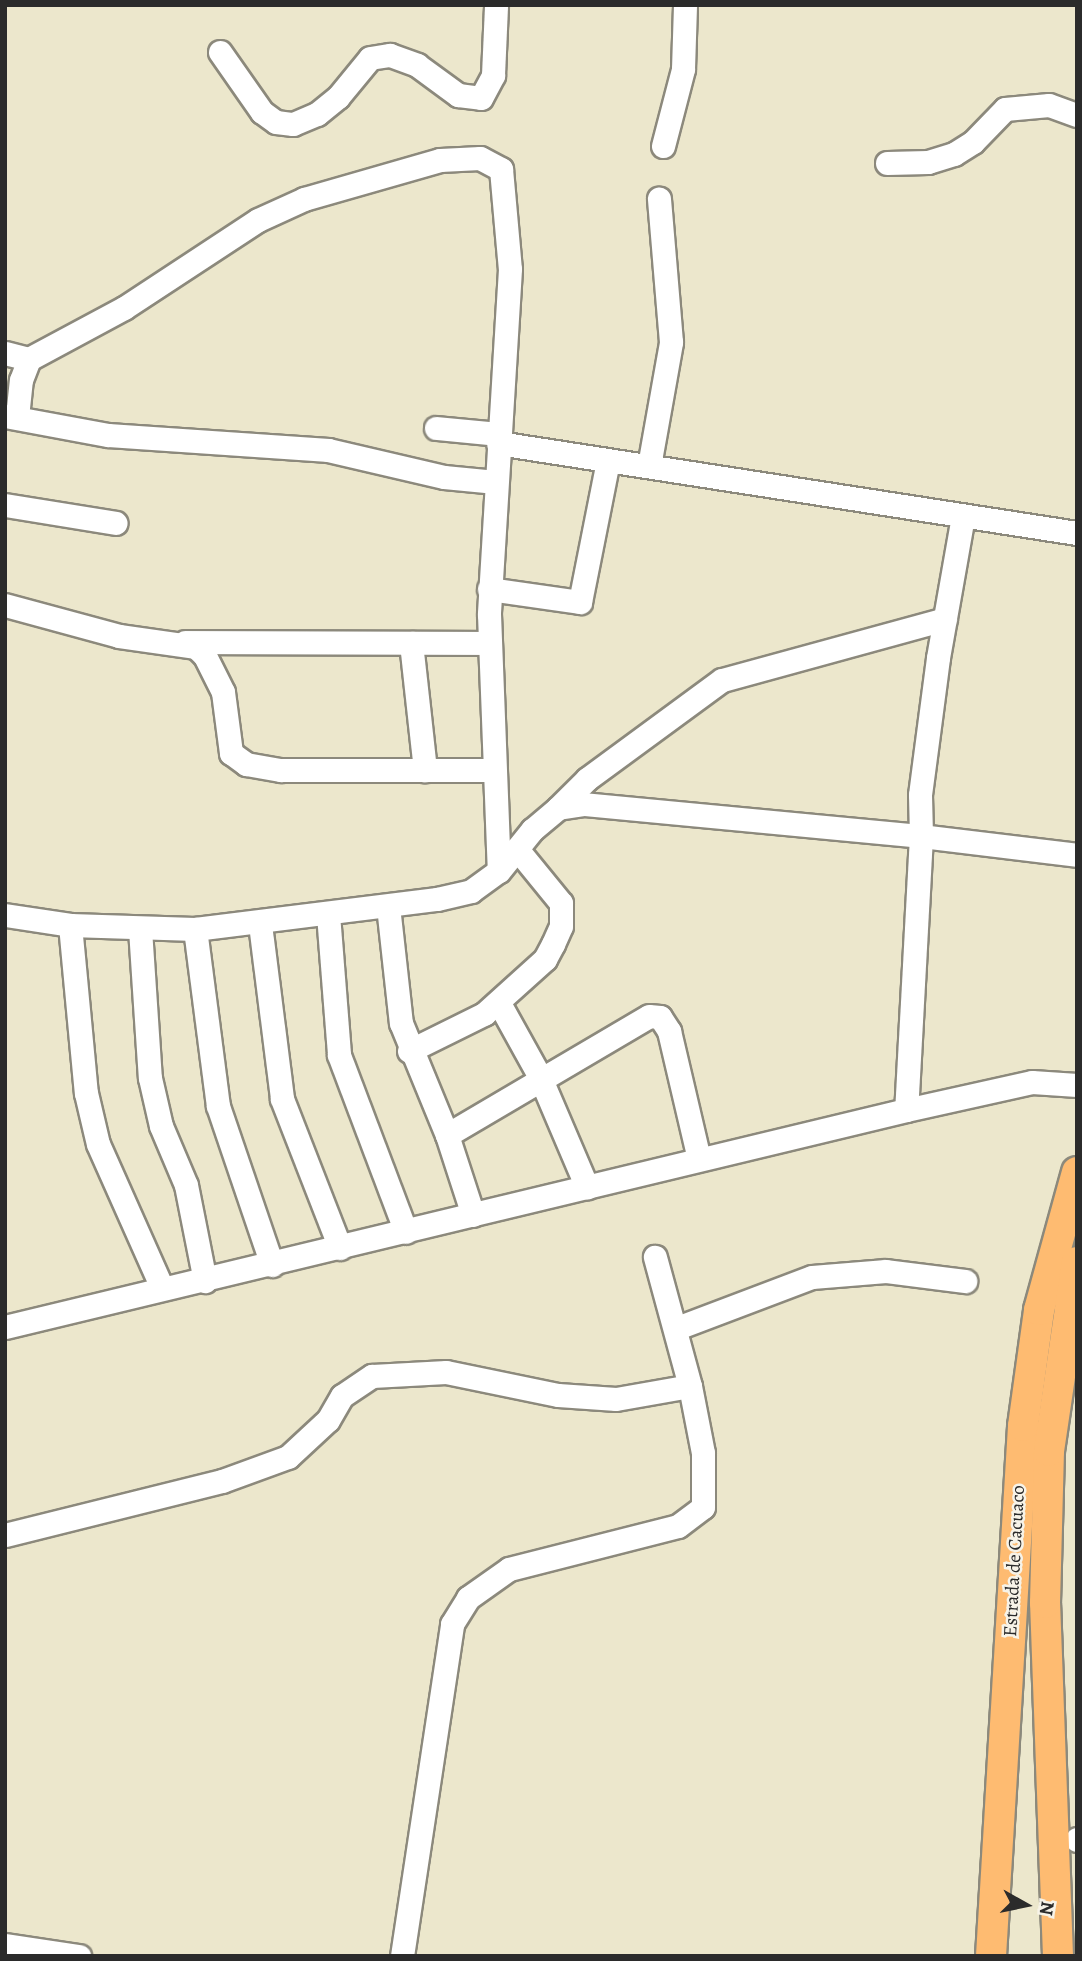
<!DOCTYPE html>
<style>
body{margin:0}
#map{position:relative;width:1082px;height:1961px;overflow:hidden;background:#ece7cc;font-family:Alegreya,serif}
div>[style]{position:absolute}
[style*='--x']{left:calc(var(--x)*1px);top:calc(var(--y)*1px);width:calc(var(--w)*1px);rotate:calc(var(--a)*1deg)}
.roads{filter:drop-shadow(2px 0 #8c897c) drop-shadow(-2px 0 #8c897c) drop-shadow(0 2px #8c897c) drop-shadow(0 -2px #8c897c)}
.minor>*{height:23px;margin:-11.5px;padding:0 11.5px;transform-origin:11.5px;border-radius:11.5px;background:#fff}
.major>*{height:30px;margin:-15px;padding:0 15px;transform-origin:15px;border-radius:15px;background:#febb71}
span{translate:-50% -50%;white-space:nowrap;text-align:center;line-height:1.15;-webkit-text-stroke:5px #f7f3e8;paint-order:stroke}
.street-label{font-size:19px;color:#2b2b2b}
.frame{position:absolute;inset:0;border:7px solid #2b2b2b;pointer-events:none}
.north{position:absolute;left:991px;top:1870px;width:70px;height:70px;-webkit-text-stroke:5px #f7f3e8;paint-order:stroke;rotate:99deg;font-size:19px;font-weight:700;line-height:28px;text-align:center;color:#2b2b2b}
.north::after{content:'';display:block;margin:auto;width:24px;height:32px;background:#2b2b2b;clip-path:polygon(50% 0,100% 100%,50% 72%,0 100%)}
</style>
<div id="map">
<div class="roads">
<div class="minor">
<i style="--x:220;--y:52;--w:73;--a:55"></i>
<i style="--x:262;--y:112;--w:17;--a:36"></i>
<i style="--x:276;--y:122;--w:17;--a:7"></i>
<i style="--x:293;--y:124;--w:26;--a:-23"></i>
<i style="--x:317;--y:114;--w:27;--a:-39"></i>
<i style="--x:338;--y:97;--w:50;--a:-50.6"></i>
<i style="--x:370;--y:58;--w:20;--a:-9"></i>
<i style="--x:390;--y:55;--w:29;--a:20"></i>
<i style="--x:417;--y:65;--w:51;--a:36.2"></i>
<i style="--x:458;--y:95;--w:23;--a:7"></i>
<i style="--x:481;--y:98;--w:26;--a:-62"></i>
<i style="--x:493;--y:75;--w:70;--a:-87.5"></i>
<i style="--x:663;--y:146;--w:80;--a:-75.4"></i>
<i style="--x:683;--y:69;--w:64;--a:-88.2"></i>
<i style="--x:887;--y:163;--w:41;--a:-1.4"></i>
<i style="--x:928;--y:162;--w:27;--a:-17"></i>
<i style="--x:954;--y:154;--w:22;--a:-32"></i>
<i style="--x:973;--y:142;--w:46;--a:-45.9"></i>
<i style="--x:1005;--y:109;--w:44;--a:-5.2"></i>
<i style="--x:1049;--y:105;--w:30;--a:20"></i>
<i style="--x:5;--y:353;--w:25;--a:14"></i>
<i style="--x:5;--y:416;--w:105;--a:10.5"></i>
<i style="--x:108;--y:435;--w:221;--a:3.9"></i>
<i style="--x:328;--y:450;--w:119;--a:13.1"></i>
<i style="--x:444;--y:477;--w:52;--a:5.5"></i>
<i style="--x:17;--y:417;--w:37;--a:-84"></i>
<i style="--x:21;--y:380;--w:22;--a:-69"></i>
<i style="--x:29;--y:359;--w:108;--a:-28.2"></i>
<i style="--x:124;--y:308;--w:160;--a:-33.3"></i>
<i style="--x:258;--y:220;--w:51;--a:-24.5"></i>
<i style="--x:304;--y:199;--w:141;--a:-16"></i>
<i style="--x:440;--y:160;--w:40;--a:-2.9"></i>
<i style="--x:480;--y:158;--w:24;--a:28"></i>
<i style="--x:501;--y:169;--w:100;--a:84.9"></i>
<i style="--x:510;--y:269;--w:346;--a:93.5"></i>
<i style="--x:489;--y:614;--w:257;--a:87.8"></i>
<i style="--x:436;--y:428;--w:62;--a:5.5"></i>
<i style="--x:498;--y:443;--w:586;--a:8.84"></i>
<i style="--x:649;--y:466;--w:126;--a:-79.9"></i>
<i style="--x:671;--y:342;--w:144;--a:-94.8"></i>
<i style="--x:5;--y:505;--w:112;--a:9.2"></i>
<i style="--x:963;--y:516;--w:144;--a:100"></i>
<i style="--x:938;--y:658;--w:138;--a:97.5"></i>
<i style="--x:920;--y:795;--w:41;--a:88.6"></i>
<i style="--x:921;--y:836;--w:157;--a:6.9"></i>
<i style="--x:489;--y:589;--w:92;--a:8.1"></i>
<i style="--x:580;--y:602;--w:144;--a:-78.8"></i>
<i style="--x:5;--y:605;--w:118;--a:15.2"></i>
<i style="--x:119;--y:636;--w:78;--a:8.1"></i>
<i style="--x:196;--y:647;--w:13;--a:45"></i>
<i style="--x:205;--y:656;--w:40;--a:63.4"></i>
<i style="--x:223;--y:692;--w:62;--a:82.5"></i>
<i style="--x:231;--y:753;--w:19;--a:36"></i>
<i style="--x:246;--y:764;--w:36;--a:10"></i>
<i style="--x:281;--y:770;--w:213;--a:0"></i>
<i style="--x:185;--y:642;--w:305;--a:0.2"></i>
<i style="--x:411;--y:643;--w:128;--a:83.7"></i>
<i style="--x:558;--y:808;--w:41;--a:-45"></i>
<i style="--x:587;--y:779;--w:167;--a:-36.3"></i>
<i style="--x:722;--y:680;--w:231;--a:-15.3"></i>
<i style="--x:388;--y:906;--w:118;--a:83.7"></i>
<i style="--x:401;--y:1023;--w:121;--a:67.7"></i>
<i style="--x:447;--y:1135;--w:84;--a:72"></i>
<i style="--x:328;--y:914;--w:141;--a:85.5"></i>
<i style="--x:339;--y:1055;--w:189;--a:69.3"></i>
<i style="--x:5;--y:915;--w:66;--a:8.7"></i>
<i style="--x:70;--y:925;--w:125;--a:1.8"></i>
<i style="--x:195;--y:929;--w:244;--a:-7.1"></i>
<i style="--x:437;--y:899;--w:35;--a:-13"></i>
<i style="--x:471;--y:891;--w:34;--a:-36"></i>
<i style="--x:499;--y:871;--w:53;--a:-51.2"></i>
<i style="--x:532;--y:830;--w:34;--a:-40"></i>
<i style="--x:558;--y:808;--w:25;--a:-9"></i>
<i style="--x:583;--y:804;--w:340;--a:5.4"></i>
<i style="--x:921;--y:836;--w:274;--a:93.1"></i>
<i style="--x:260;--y:924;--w:176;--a:82.8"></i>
<i style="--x:282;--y:1099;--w:160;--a:68.7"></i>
<i style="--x:70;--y:925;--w:169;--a:84.6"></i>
<i style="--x:86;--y:1093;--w:52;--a:76.8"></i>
<i style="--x:98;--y:1144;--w:158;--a:66"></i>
<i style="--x:140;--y:929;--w:149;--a:86.2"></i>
<i style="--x:150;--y:1078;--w:49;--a:77.1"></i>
<i style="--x:161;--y:1126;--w:64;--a:67"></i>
<i style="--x:186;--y:1185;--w:98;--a:78.8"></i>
<i style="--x:195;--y:929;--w:178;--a:82.6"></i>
<i style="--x:218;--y:1106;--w:168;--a:71.2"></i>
<i style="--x:499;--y:1003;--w:85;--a:61"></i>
<i style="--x:540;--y:1077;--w:120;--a:66.9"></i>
<i style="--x:409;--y:1051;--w:84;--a:-26.3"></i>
<i style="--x:484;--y:1014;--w:82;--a:-42"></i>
<i style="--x:545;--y:959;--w:17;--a:-62"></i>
<i style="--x:553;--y:944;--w:20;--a:-66"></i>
<i style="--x:561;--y:926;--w:23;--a:-90"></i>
<i style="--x:561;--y:903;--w:70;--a:-129.2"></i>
<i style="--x:447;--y:1135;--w:234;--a:-30.5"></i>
<i style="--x:649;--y:1016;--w:11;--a:5"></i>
<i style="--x:660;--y:1017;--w:17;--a:57"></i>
<i style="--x:669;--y:1031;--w:131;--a:76.8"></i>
<i style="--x:5;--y:1327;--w:927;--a:-13.54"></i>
<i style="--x:906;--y:1110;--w:129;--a:-12.5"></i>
<i style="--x:1032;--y:1082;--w:45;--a:3.8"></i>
<i style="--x:677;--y:1328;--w:144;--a:-20.7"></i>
<i style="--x:812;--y:1277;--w:74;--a:-4.6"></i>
<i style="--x:886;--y:1271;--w:80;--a:7.2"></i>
<i style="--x:5;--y:1535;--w:224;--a:-14"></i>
<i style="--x:222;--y:1481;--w:70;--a:-20"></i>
<i style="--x:288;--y:1457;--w:54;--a:-42.8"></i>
<i style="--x:328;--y:1420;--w:28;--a:-60"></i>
<i style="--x:342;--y:1396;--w:36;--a:-34"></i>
<i style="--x:372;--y:1376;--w:74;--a:-3.1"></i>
<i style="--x:446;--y:1372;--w:114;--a:11.6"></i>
<i style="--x:558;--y:1395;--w:58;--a:3.9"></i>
<i style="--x:616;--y:1399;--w:75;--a:-10"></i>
<i style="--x:1077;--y:1840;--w:1;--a:-90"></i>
<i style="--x:5;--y:1945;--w:75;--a:8.5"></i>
<i style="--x:402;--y:1956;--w:336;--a:-81.4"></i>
<i style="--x:452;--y:1624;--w:31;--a:-58"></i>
<i style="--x:468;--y:1598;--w:50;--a:-35.3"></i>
<i style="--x:509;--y:1569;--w:174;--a:-14.3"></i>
<i style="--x:678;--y:1526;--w:31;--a:-37"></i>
<i style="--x:703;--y:1507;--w:54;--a:-90"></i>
<i style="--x:703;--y:1453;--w:68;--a:-101"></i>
<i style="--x:690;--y:1386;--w:134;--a:-105.2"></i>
</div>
<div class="major">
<i style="--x:991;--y:1956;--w:531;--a:-86.54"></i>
<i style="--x:1023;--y:1426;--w:117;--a:-82.1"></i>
<i style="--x:1039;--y:1310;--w:143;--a:-74.6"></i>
<i style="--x:1058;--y:1956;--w:353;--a:-92.1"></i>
<i style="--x:1045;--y:1603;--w:152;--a:-88.5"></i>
<i style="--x:1049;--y:1451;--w:191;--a:-81.6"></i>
</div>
</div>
<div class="street-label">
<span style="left:1015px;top:1561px;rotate:-87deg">Estrada de Cacuaco</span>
</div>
<div class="frame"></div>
<div class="north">N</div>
</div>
